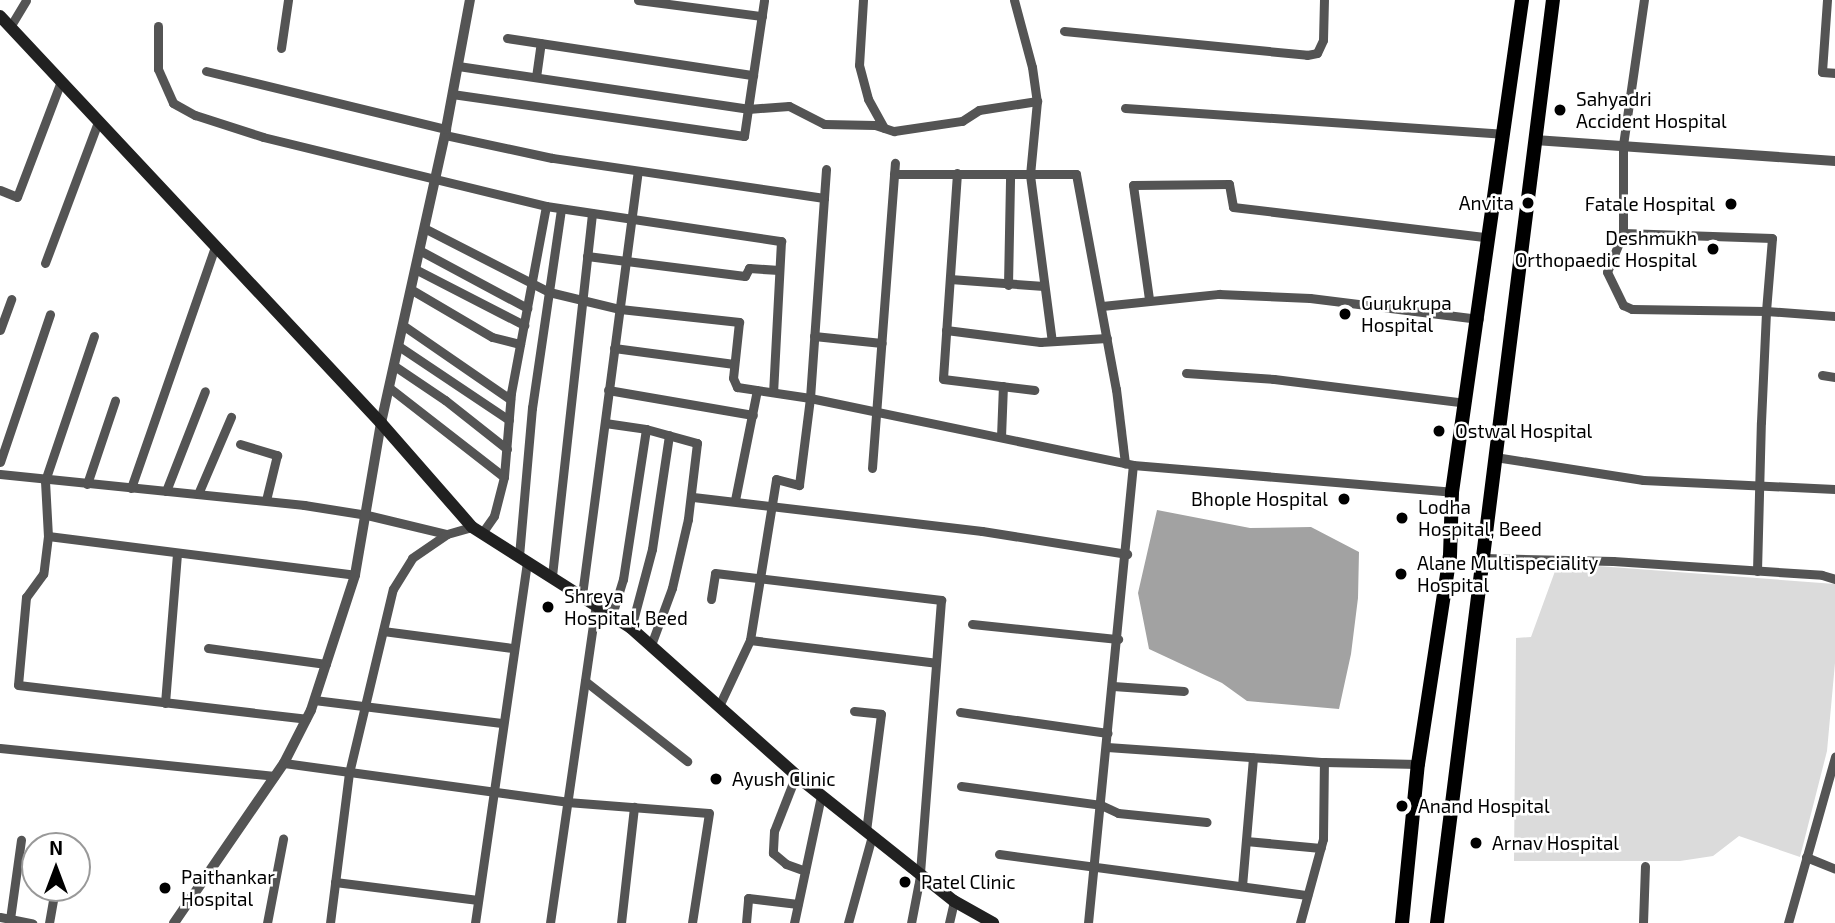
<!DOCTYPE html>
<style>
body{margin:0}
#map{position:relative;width:1835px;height:923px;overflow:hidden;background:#fff;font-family:"Exo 2",sans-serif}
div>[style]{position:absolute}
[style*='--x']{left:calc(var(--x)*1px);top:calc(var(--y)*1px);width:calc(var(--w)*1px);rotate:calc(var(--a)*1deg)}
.green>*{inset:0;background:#dbdbdb}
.water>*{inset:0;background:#a2a2a2}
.minor>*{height:9px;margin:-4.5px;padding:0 4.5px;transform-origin:4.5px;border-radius:4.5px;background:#545454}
.tertiary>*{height:10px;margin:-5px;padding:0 5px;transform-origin:5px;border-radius:5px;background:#545454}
.secondary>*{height:12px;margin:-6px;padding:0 6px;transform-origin:6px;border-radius:6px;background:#212121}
.primary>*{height:14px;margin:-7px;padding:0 7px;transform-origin:7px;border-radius:7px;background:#000}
.dots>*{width:19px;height:19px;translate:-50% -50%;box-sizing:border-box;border:4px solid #fff;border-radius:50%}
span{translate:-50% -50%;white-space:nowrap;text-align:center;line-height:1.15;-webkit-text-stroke:5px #fff;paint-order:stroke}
.poi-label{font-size:19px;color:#000}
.left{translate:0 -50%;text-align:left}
.right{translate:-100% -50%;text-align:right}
.north{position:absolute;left:21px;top:832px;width:70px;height:70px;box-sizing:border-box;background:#fff;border:2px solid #999;border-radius:50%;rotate:0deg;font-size:19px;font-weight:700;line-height:28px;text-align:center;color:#000}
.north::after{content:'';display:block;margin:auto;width:24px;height:32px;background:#000;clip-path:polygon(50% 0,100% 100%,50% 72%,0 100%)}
</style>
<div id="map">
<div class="green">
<i style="clip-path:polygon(1558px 563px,1835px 584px,1835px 663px,1827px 751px,1800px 857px,1739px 836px,1713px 856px,1680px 861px,1514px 861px,1516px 638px,1531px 637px)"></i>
</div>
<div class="water">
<i style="clip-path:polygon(1157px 510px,1250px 528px,1311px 527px,1359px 552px,1358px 598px,1351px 654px,1339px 709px,1247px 701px,1222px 683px,1149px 649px,1138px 593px)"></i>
</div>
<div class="minor">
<i style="--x:638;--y:0;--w:125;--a:7.4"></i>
<i style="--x:863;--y:0;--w:65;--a:93.5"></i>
<i style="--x:859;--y:65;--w:35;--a:75"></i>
<i style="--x:868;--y:99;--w:33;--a:61"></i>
<i style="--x:1014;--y:0;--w:69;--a:75"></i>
<i style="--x:1032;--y:67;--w:34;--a:82"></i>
<i style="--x:1037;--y:101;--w:74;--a:95.4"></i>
<i style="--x:1030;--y:175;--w:167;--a:82.5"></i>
<i style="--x:1827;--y:0;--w:72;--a:94"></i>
<i style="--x:1822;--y:72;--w:13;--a:4"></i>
<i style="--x:158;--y:26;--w:43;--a:90"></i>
<i style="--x:158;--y:69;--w:37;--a:66"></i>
<i style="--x:173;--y:103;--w:25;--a:29"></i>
<i style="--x:195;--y:115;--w:71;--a:17.9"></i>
<i style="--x:263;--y:137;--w:291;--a:13.7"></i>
<i style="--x:546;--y:206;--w:190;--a:100.6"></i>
<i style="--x:511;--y:393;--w:84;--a:94.8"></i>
<i style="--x:504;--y:477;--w:40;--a:104.4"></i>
<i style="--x:494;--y:516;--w:21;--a:125"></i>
<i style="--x:10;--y:27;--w:31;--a:-59"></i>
<i style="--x:1064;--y:31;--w:244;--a:5.6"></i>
<i style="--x:1307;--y:55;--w:10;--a:-11"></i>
<i style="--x:1317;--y:53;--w:14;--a:-65"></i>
<i style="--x:1323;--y:40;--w:40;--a:-88.6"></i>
<i style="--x:507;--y:38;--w:249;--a:8.6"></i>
<i style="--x:281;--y:48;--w:49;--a:-81.7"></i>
<i style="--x:458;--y:66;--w:293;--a:8.4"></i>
<i style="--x:748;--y:109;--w:41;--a:-4.2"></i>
<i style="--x:789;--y:106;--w:39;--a:27"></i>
<i style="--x:824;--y:124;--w:51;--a:1.1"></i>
<i style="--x:875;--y:125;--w:20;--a:18"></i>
<i style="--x:894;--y:131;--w:69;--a:-8.4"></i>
<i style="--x:962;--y:121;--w:20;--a:-33"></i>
<i style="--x:979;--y:110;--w:59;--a:-8.8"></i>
<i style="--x:206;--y:71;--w:247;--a:13.6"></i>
<i style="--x:536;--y:77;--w:34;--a:-82"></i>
<i style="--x:452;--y:94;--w:295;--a:8.2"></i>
<i style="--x:744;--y:136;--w:137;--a:-81.6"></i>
<i style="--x:1125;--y:108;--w:378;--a:3.9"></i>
<i style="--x:957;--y:173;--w:206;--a:93.9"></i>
<i style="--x:943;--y:379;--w:92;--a:6.9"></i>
<i style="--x:894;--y:174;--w:182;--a:0"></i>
<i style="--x:1076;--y:174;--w:219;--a:79.5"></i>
<i style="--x:1116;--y:389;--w:75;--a:83.1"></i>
<i style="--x:0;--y:190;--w:18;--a:22"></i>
<i style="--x:17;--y:197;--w:124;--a:-69.2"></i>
<i style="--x:824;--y:198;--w:29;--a:-86"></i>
<i style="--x:546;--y:206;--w:238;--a:8.5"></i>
<i style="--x:781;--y:241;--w:151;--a:93"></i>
<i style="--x:424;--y:228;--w:140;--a:27.1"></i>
<i style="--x:549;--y:292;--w:73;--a:13.5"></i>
<i style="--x:620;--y:309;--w:120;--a:6.2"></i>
<i style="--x:739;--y:322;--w:56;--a:96.1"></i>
<i style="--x:733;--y:378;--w:10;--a:66"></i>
<i style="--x:737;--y:387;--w:74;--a:8.6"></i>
<i style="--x:810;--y:398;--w:200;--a:-86"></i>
<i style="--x:824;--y:198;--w:275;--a:-171.6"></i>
<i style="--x:552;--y:158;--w:109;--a:-167.9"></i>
<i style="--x:1623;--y:233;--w:88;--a:-90"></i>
<i style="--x:1623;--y:145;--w:147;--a:-81.8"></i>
<i style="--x:419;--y:250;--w:123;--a:28.2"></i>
<i style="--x:587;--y:256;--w:159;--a:7.2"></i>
<i style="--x:745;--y:276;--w:9;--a:-63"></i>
<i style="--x:749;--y:268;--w:30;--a:4"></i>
<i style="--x:45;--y:263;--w:151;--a:-69.4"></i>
<i style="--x:415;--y:269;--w:123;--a:27.2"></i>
<i style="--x:950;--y:279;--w:94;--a:4.3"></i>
<i style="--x:1008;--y:285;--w:109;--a:-88.9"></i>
<i style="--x:412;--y:290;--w:93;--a:30.4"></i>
<i style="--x:492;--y:337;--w:29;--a:14"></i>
<i style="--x:1149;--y:299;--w:115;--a:-98"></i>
<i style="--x:1133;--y:185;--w:96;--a:-0.6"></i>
<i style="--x:1229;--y:184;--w:23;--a:80"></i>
<i style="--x:1233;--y:207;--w:255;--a:6.8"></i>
<i style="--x:1102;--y:306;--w:118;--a:-5.9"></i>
<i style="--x:1219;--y:294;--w:91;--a:2.5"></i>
<i style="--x:1310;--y:298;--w:170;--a:7.1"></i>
<i style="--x:404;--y:326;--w:129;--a:34.6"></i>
<i style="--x:0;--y:330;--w:33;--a:-70"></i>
<i style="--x:946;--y:330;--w:95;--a:7.3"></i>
<i style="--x:1040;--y:342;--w:67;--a:-3.4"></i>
<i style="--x:94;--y:336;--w:153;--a:108.7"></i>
<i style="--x:45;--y:481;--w:55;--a:86.9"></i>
<i style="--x:48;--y:536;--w:38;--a:97"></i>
<i style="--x:43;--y:574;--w:29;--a:126"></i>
<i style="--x:26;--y:597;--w:88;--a:95.2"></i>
<i style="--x:18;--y:685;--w:290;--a:6.7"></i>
<i style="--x:814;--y:336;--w:68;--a:5.9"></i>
<i style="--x:400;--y:347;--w:131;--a:33.8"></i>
<i style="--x:614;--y:348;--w:121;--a:7.6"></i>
<i style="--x:396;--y:367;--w:59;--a:34"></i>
<i style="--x:445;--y:400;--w:79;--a:38.3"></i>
<i style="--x:1186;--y:373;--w:88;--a:3.9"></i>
<i style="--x:1274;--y:379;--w:193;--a:7.1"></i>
<i style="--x:1822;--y:375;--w:13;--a:9"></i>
<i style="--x:391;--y:389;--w:143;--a:37.9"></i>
<i style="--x:608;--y:390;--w:147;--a:9.8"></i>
<i style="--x:605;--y:423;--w:41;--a:8.3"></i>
<i style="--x:646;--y:429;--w:152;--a:98.7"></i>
<i style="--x:623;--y:579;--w:39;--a:107"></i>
<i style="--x:646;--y:429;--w:53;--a:15.4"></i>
<i style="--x:697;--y:443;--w:77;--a:96.8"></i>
<i style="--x:688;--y:519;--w:71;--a:103.1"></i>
<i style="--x:672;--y:588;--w:61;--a:110.2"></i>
<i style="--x:1001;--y:437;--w:51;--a:-87.8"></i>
<i style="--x:240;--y:444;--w:39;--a:17"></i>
<i style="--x:277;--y:455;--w:46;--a:103.7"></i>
<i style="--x:1495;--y:457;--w:150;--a:8.8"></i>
<i style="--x:1643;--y:480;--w:192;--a:2.7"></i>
<i style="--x:0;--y:462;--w:156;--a:-71.3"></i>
<i style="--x:872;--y:468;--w:306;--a:-85.7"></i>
<i style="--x:0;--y:474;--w:306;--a:5.8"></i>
<i style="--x:304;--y:505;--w:64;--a:9"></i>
<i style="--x:367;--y:515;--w:82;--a:13.4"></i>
<i style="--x:87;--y:484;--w:88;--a:-71.4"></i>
<i style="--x:131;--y:488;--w:255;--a:-70.8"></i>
<i style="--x:166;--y:491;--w:107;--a:-68.7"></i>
<i style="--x:198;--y:494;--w:84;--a:-66.8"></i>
<i style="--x:693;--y:497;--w:291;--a:6.7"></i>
<i style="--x:982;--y:531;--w:147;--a:9"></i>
<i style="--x:735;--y:500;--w:112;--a:-78.7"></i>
<i style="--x:48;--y:536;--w:309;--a:7.2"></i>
<i style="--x:519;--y:556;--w:149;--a:-85"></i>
<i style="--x:532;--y:408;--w:201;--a:-81.7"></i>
<i style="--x:1483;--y:558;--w:130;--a:1.3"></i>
<i style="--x:1613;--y:561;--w:209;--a:3.8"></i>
<i style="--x:1822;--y:575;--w:14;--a:17"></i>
<i style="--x:1757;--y:571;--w:149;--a:-88.5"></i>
<i style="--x:1761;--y:422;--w:111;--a:-87.4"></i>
<i style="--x:1766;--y:311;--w:73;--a:-85.3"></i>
<i style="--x:1772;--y:238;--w:149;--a:-178.1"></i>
<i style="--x:1623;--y:233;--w:42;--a:112.3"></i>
<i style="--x:1607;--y:272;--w:37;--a:64"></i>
<i style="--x:1623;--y:305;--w:10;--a:24"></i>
<i style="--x:1632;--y:309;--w:134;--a:0.9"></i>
<i style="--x:1766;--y:311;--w:69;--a:4.1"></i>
<i style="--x:552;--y:576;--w:365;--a:-83.7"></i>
<i style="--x:582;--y:595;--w:427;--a:-82.5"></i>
<i style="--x:711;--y:599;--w:26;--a:-81"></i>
<i style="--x:715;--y:573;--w:228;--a:6.8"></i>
<i style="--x:941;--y:600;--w:277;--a:94.4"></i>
<i style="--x:920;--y:876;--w:48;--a:100.8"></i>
<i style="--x:972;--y:624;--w:147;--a:5.9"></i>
<i style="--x:631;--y:628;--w:82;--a:-75.1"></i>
<i style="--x:652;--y:549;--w:115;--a:-81.5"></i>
<i style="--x:383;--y:631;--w:131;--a:7.5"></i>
<i style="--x:750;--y:640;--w:187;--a:7"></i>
<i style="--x:208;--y:648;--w:119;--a:7.7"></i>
<i style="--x:585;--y:681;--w:130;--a:38.1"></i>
<i style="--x:1113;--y:686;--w:71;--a:4"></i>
<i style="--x:314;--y:700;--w:189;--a:7"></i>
<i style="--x:165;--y:703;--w:150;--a:-85.4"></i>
<i style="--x:719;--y:706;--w:73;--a:-64.8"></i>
<i style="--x:750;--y:640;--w:163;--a:-80.8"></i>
<i style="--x:776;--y:479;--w:24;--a:15"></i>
<i style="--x:799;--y:485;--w:88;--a:-82.8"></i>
<i style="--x:810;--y:398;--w:330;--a:11.7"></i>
<i style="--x:854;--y:711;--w:27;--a:6"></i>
<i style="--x:881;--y:714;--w:118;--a:97.3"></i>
<i style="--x:960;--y:712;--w:149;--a:8.1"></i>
<i style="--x:1107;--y:747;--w:218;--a:4"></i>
<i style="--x:1324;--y:762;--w:94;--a:1.2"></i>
<i style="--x:0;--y:748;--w:276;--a:5.8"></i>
<i style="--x:284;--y:763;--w:286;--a:7.8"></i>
<i style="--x:567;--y:802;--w:142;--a:4.4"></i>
<i style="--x:709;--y:813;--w:111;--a:98.8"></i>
<i style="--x:796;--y:775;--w:60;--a:111.4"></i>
<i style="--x:774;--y:831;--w:22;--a:93"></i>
<i style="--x:773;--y:853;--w:17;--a:40"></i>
<i style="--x:786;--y:864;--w:20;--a:20"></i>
<i style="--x:961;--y:786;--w:141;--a:7.7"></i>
<i style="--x:1101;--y:805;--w:19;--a:25"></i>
<i style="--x:1118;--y:813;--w:89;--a:5.8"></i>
<i style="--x:1246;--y:841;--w:75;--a:5.3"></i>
<i style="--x:999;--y:854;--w:311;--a:7.6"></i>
<i style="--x:1806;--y:857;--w:31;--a:22"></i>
<i style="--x:335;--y:882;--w:144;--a:7.2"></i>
<i style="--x:1242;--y:886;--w:129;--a:-85.1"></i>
<i style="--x:0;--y:917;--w:33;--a:11"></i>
<i style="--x:10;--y:919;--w:80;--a:-82.1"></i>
<i style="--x:49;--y:923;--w:36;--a:-80"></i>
<i style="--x:267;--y:923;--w:86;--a:-79.2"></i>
<i style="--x:330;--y:923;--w:151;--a:-82.8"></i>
<i style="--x:349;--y:773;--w:189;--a:-76.6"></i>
<i style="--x:393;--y:589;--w:36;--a:-58"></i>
<i style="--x:412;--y:558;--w:42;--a:-34.4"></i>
<i style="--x:447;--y:534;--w:26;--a:-16"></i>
<i style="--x:475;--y:923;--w:366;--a:-81.8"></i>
<i style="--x:550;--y:923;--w:322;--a:-81.8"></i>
<i style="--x:621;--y:923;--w:117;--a:-83.6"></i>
<i style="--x:746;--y:923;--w:25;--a:-85"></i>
<i style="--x:748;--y:898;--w:50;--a:6.8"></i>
<i style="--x:794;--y:923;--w:130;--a:-78"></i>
<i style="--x:848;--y:923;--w:90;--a:-74.6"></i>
<i style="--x:949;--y:923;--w:23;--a:-77"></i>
<i style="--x:1088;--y:923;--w:460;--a:-84.4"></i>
<i style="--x:1133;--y:465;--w:320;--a:4.8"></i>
<i style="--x:1300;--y:923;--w:87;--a:-74.7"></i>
<i style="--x:1323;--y:839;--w:77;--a:-89.3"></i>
<i style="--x:1643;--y:923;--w:57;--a:-88"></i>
<i style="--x:1788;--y:923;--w:173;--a:-74.2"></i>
</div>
<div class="tertiary">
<i style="--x:1535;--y:140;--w:301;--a:4"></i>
<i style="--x:174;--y:923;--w:194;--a:-55.5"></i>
<i style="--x:284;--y:763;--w:59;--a:-63"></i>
<i style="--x:311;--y:710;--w:142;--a:-71.9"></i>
<i style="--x:355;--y:575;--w:154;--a:-80.3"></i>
<i style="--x:381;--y:423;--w:301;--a:-77.5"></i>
<i style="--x:446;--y:129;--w:131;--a:-79.5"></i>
</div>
<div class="secondary">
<i style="--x:0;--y:16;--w:558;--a:46.89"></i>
<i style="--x:381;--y:423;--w:138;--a:48.8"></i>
<i style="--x:472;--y:527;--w:188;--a:32.4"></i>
<i style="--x:631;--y:628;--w:230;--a:41.7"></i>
<i style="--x:803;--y:781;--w:193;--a:38.5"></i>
<i style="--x:954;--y:901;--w:45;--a:29.4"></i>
</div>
<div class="primary">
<i style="--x:1402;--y:923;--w:160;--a:-84.3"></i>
<i style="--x:1418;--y:764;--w:210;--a:-81.3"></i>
<i style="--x:1450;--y:556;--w:64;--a:-88.2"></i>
<i style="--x:1452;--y:492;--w:497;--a:-81.9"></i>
<i style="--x:1437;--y:923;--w:930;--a:-82.84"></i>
</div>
<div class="dots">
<i style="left:1560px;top:110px;background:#000"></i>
<i style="left:1528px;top:203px;background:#000"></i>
<i style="left:1731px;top:204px;background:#000"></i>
<i style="left:1713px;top:249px;background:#000"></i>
<i style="left:1345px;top:314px;background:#000"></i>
<i style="left:1439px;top:431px;background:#000"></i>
<i style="left:1344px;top:499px;background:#000"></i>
<i style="left:1402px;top:518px;background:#000"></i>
<i style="left:1401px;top:574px;background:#000"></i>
<i style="left:548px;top:607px;background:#000"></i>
<i style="left:716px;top:779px;background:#000"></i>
<i style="left:1402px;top:806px;background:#000"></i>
<i style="left:1476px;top:843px;background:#000"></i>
<i style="left:905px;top:882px;background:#000"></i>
<i style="left:165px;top:888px;background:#000"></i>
</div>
<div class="poi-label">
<span class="left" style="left:1576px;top:110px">Sahyadri<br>Accident Hospital</span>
<span class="right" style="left:1514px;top:203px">Anvita</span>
<span class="right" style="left:1715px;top:204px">Fatale Hospital</span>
<span class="right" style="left:1697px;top:249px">Deshmukh<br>Orthopaedic Hospital</span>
<span class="left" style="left:1361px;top:314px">Gurukrupa<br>Hospital</span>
<span class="left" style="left:1455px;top:431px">Ostwal Hospital</span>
<span class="right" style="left:1328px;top:499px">Bhople Hospital</span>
<span class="left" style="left:1418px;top:518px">Lodha<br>Hospital, Beed</span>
<span class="left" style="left:1417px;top:574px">Alane Multispeciality<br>Hospital</span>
<span class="left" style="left:564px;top:607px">Shreya<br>Hospital, Beed</span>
<span class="left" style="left:732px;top:779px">Ayush Clinic</span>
<span class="left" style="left:1418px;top:806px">Anand Hospital</span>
<span class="left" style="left:1492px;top:843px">Arnav Hospital</span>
<span class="left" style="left:181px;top:888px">Paithankar<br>Hospital</span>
<span class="left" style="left:921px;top:882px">Patel Clinic</span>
</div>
<div class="north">N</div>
</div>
